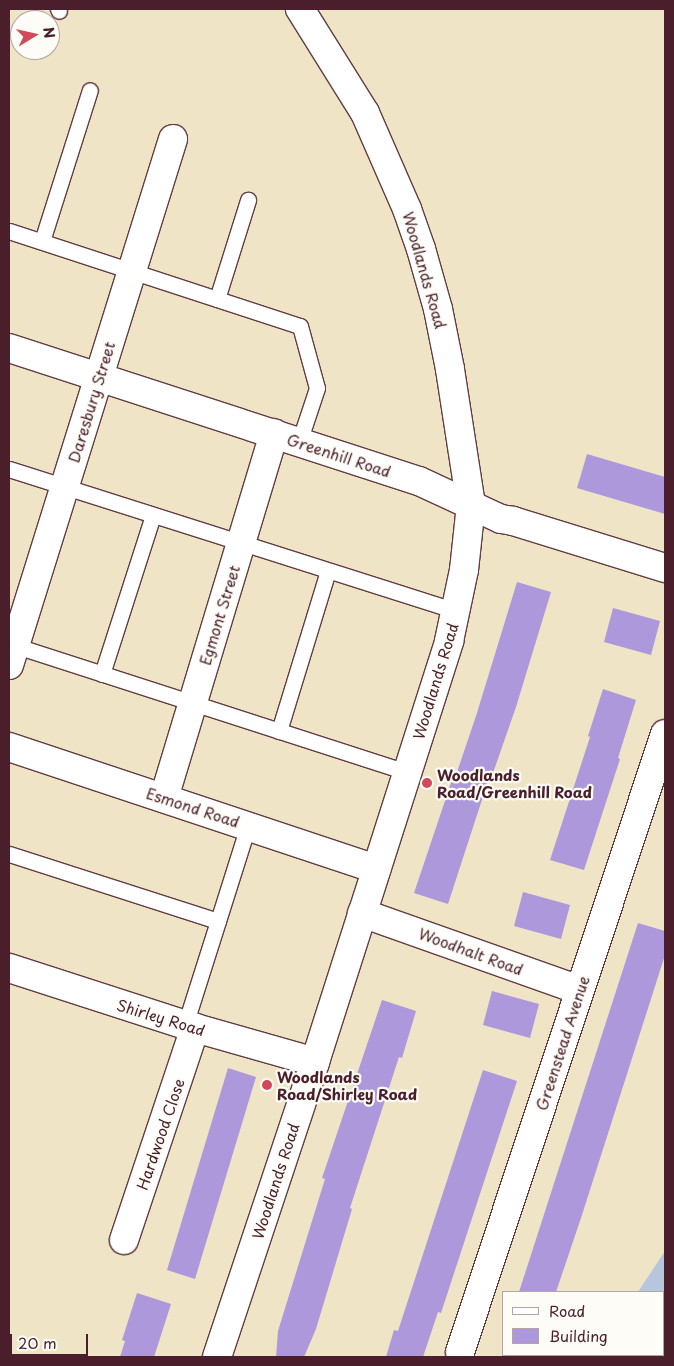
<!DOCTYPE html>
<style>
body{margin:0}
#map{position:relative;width:674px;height:1366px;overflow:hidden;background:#efe4c6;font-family:"Playpen Sans",sans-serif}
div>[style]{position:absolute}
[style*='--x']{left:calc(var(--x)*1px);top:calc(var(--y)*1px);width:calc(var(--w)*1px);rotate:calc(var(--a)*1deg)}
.industrial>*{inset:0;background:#b7c5de}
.building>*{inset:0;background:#ac98db}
.roads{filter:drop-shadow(1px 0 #633d42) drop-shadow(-1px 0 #633d42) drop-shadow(0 1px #633d42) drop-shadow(0 -1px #633d42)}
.lane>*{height:15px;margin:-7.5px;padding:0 7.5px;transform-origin:7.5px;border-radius:7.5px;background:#fff}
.street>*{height:28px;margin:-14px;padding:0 14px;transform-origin:14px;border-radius:14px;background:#fff}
.secondary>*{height:28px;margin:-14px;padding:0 14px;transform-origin:14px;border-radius:14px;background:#fff}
.tram>*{height:1px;margin:-0.5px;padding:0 0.5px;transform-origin:0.5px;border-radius:0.5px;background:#4a1f2b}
.dots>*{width:14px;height:14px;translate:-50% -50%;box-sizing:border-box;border:2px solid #fdfcf7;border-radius:50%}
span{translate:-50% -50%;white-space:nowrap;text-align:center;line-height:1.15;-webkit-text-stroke:4.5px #fdfcf7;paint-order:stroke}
.street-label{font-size:15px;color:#4a1f2b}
.poi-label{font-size:15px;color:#4a1f2b;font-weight:700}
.left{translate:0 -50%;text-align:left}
.frame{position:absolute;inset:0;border:10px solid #4a1f2b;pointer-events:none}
.legend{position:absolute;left:502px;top:1291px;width:162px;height:65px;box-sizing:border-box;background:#fdfcf7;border:1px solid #b5a4a5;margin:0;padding:6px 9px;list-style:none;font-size:15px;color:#4a1f2b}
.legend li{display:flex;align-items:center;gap:10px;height:25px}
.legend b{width:25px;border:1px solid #b5a4a5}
.north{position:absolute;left:10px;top:10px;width:50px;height:50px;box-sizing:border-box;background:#fdfcf7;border:1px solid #b5a4a5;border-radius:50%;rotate:81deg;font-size:14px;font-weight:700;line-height:20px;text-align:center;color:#4a1f2b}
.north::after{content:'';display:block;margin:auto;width:18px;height:22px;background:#d1495b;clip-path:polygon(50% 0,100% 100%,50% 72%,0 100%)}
.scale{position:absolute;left:10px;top:1334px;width:78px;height:22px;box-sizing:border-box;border:2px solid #4a1f2b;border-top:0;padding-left:6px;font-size:15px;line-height:18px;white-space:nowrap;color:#4a1f2b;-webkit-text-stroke:4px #fdfcf7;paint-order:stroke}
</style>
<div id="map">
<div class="industrial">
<i style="clip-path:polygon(665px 1251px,665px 1357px,594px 1357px,596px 1355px,663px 1355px,663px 1292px,638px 1292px)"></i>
</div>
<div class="building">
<i style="clip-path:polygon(587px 454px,665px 477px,665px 514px,577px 488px)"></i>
<i style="clip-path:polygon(517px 582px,551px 592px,516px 707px,493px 773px,491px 772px,448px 904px,414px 893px,453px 777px,455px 778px,476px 716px)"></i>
<i style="clip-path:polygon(613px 608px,660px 621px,651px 655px,604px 642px)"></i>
<i style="clip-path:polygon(603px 689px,636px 700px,618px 758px,620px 759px,584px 870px,550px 860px,590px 737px,588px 736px)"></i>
<i style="clip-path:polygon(523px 892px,570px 905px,561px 939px,514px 926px)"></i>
<i style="clip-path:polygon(638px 923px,665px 931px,665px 955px,581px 1218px,556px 1292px,519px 1292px)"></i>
<i style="clip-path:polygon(492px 991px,539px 1004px,530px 1038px,483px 1025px)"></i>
<i style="clip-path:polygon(382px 1000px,416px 1011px,402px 1058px,399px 1057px,350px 1208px,352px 1209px,316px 1329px,304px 1357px,276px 1357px,278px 1331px,325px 1179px,322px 1178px)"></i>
<i style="clip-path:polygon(228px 1068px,256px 1077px,195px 1279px,167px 1270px)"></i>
<i style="clip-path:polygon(483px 1070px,517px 1081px,441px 1313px,438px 1312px,423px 1357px,386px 1357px,394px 1330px,398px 1331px)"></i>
<i style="clip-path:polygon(137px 1293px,171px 1304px,154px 1357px,120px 1357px,125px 1341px,122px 1340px)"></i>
</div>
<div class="roads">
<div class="lane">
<i style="--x:58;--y:9;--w:2;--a:63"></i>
<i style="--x:9;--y:231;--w:306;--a:18.1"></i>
<i style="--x:300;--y:326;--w:64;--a:74.7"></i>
<i style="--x:317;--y:388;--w:57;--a:108.4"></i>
<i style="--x:42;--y:241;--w:158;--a:-72.4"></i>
<i style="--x:217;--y:299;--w:104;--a:-72.6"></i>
<i style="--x:9;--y:469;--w:469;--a:17.6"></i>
<i style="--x:10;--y:644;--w:417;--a:17.9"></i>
<i style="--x:102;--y:674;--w:167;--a:-72.2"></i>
<i style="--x:279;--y:731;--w:167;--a:-73"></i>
<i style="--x:9;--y:854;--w:219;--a:17.8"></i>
<i style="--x:218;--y:921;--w:109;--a:107.6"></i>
<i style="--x:218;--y:921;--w:100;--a:-72.5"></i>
</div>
<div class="street">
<i style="--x:9;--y:348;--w:431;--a:18"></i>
<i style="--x:419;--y:481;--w:90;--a:24.9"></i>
<i style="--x:501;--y:519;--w:12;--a:9"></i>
<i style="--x:513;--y:521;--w:159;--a:17.2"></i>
<i style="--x:9;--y:665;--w:551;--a:-72.68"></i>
<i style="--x:9;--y:747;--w:387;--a:18.4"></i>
<i style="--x:164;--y:798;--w:381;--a:-73.2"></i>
<i style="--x:362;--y:913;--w:230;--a:19.5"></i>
<i style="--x:9;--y:968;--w:185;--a:17.9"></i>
<i style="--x:185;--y:1025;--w:135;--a:15.9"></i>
<i style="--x:124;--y:1240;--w:224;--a:-71.5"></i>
<i style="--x:460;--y:1352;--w:651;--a:-71.65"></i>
</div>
<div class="secondary">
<i style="--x:217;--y:1357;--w:311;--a:-71.6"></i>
<i style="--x:315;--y:1062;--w:442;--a:-72.3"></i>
<i style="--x:449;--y:641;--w:73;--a:-78.1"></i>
<i style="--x:464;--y:570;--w:65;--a:-83.9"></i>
<i style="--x:471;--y:505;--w:138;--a:-98.8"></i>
<i style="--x:450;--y:369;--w:61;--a:-101.3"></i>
<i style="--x:438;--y:309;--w:62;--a:-105.8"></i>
<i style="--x:421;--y:249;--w:42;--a:-109.3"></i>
<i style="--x:407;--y:209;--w:105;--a:-113.6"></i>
<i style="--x:365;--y:113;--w:123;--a:-122"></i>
</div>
</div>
<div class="tram">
<i style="--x:663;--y:1322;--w:4;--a:-56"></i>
<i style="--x:663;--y:1344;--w:4;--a:-63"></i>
<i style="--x:639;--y:1357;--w:3;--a:-45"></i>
<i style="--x:654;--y:1357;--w:2;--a:-63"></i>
</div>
<div class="dots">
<i style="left:427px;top:783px;background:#d1495b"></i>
<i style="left:267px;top:1085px;background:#d1495b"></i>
</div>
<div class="street-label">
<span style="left:425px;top:270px;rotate:74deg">Woodlands Road</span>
<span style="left:91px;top:402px;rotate:-73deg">Daresbury Street</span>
<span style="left:339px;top:455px;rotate:18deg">Greenhill Road</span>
<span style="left:219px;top:615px;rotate:-73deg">Egmont Street</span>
<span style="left:435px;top:681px;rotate:-73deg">Woodlands Road</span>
<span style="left:193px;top:807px;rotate:18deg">Esmond Road</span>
<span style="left:471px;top:951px;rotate:20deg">Woodhalt Road</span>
<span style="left:161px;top:1017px;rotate:17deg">Shirley Road</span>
<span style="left:562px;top:1043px;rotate:-72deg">Greenstead Avenue</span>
<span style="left:160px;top:1134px;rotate:-71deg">Hardwood Close</span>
<span style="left:275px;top:1181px;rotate:-72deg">Woodlands Road</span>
</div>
<div class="poi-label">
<span class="left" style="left:437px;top:783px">Woodlands<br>Road/Greenhill Road</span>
<span class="left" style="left:277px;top:1085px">Woodlands<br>Road/Shirley Road</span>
</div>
<div class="frame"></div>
<ul class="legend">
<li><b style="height:6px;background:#fff"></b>Road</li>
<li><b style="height:14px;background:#ac98db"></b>Building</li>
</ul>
<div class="north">N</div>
<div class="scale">20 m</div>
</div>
